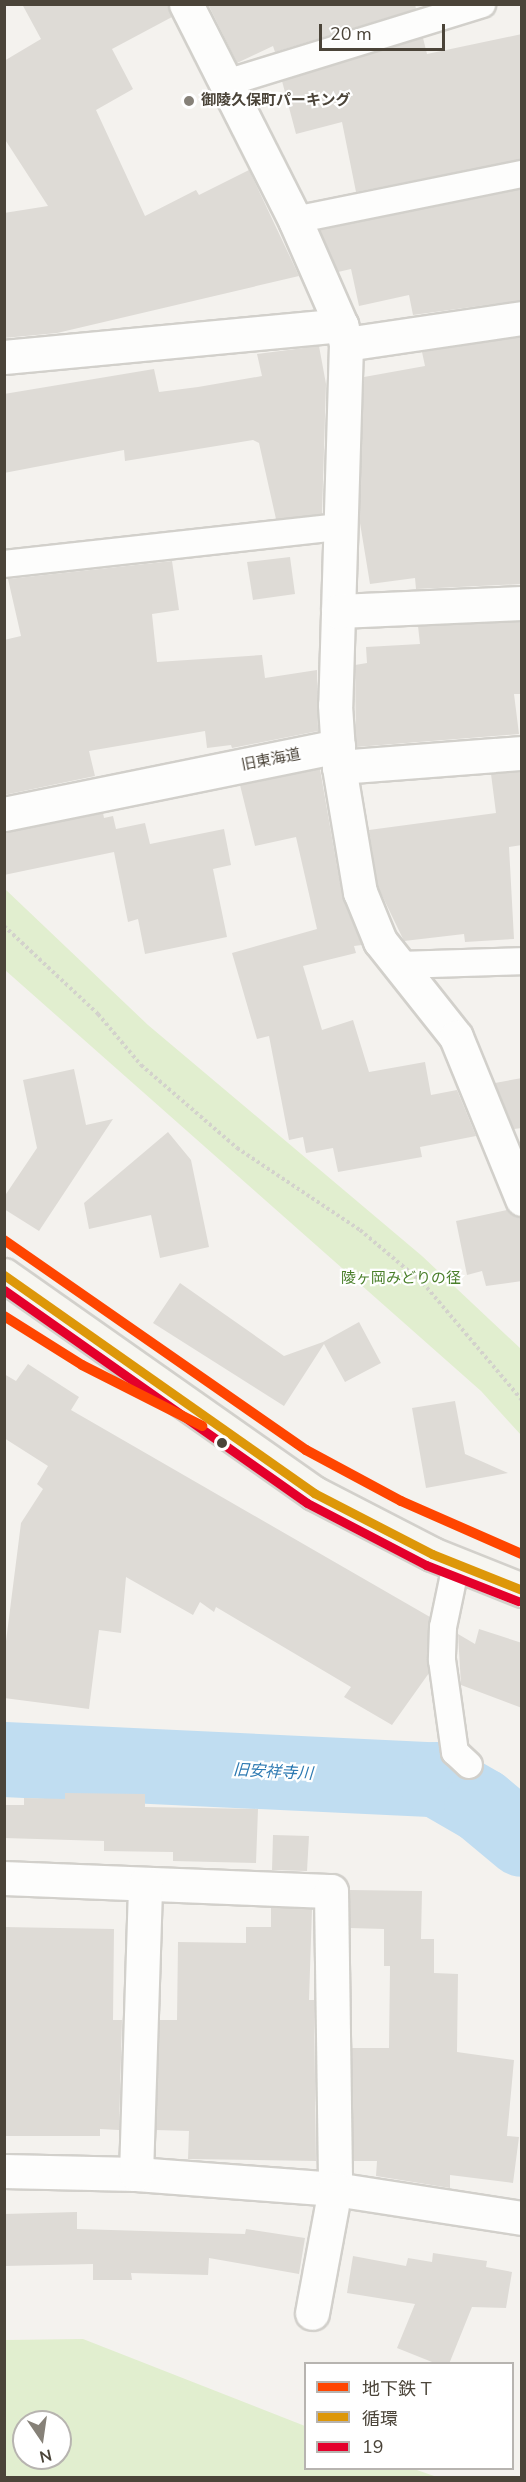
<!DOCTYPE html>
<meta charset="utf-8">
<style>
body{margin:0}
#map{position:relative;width:526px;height:2482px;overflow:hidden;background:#f4f2ee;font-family:"Nunito Sans","Noto Sans JP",sans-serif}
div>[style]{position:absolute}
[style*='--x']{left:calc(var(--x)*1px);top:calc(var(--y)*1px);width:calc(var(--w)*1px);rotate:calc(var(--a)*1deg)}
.green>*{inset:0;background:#e1eecf}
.river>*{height:75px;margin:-37.5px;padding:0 37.5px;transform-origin:37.5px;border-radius:37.5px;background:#c0ddf1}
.building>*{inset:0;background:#dedbd6}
.path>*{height:4px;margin-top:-2px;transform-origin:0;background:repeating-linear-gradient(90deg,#d3d2cc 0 3px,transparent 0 6px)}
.roads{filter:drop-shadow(2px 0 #d2d0cb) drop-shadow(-2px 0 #d2d0cb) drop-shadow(0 2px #d2d0cb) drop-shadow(0 -2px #d2d0cb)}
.lane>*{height:26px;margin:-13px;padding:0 13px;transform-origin:13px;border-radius:13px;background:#fdfdfc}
.street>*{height:33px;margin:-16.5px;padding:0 16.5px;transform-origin:16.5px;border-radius:16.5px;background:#fdfdfc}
.secondary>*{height:33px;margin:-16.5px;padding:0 16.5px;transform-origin:16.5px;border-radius:16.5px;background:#f7f6f1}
.bus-1>*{height:9px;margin:-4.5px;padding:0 4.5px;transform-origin:4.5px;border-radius:4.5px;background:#dd9709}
.bus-2>*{height:9px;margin:-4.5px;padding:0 4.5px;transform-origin:4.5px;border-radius:4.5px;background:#e4002b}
.metro-1>*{height:10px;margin:-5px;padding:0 5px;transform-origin:5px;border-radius:5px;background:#ff4500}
.dots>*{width:16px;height:16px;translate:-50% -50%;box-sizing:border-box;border:3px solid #fff;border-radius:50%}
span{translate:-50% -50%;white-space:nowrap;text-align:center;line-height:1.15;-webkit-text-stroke:4.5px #fff;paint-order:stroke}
.poi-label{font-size:15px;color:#4b4439;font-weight:700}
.left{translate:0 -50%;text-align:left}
.street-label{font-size:15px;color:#4b4439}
.park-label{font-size:15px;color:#4a7f2a}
.water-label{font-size:16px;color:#2e7ab2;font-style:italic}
.frame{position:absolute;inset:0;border:6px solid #4b4439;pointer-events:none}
.legend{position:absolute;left:304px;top:2362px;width:210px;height:108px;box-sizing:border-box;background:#fff;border:2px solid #b7b4b0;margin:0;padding:8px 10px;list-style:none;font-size:18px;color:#4b4439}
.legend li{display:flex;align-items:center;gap:12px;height:30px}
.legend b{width:30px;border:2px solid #b7b4b0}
.north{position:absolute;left:12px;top:2410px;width:60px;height:60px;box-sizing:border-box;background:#fff;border:2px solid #b7b4b0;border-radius:50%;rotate:167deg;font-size:16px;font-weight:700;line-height:24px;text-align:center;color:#4b4439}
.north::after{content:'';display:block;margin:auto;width:21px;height:27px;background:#868178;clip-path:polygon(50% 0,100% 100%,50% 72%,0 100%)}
.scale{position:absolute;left:319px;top:24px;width:126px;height:27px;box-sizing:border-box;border:3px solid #4b4439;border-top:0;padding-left:8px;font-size:18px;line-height:21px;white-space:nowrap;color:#4b4439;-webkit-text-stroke:4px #fff;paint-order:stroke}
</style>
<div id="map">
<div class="green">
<i style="clip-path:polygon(5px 889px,148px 1025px,422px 1256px,521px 1349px,521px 1435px,481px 1391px,5px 970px)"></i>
<i style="clip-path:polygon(evenodd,83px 2339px,305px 2426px,306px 2468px,414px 2469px,437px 2477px,5px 2477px,5px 2340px,83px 2339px,24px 2422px,60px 2422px,60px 2458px,24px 2458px,24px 2422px)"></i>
</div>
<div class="river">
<i style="--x:4;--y:1759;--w:432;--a:2.7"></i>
<i style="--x:436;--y:1779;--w:52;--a:30"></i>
<i style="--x:481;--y:1805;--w:53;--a:39.7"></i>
</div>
<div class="building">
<i style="clip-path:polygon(22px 4px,168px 4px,172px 17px,112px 49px,133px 89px,96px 110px,145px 216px,196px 190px,199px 195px,249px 170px,299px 276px,57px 333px,4px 338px,4px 213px,48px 206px,4px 138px,4px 61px,41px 39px)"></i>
<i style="clip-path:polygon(208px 4px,415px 4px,416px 9px,275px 52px,273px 46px,237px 63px)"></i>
<i style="clip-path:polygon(522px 34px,522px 159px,356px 192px,342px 122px,296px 134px,282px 81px,423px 38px,427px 54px)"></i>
<i style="clip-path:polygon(522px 189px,522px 300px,413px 315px,409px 295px,359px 306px,351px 269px,338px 272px,320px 230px)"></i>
<i style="clip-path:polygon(522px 337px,522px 584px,416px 589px,415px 578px,370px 584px,359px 517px,364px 377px,425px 366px,422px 352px)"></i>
<i style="clip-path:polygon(319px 346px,326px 384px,322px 514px,276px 519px,259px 443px,253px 440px,125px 461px,124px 450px,4px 473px,4px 394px,154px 369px,159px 392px,198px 387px,262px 376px,257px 354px)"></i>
<i style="clip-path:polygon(290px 557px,295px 594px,253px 600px,247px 562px)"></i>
<i style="clip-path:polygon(172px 561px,179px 610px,152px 614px,157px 662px,262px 655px,265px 678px,317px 670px,318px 731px,232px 748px,231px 745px,207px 748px,205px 731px,89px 751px,95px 776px,4px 795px,4px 640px,21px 636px,8px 579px)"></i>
<i style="clip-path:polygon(522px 622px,522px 694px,514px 694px,519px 734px,356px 747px,355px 665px,367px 663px,366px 647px,420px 644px,418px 626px)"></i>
<i style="clip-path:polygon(320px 769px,342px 895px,362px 945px,354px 946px,356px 953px,303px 966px,322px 1030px,353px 1020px,369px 1072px,425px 1062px,431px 1095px,457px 1090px,476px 1136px,420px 1147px,422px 1157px,338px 1172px,333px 1148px,306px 1153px,303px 1137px,289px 1140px,269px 1036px,257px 1039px,232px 953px,317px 929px,296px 837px,255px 846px,240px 785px)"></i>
<i style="clip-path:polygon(522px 772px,522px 845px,509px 847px,514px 939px,465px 942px,464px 934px,404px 941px,378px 887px,369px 830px,496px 813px,491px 774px)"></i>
<i style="clip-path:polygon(103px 813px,104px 818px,113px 816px,116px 829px,145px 823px,150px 844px,224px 829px,231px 865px,213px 869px,227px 937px,145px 954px,138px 919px,128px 922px,114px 852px,4px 875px,4px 832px)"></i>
<i style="clip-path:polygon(74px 1069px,86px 1125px,113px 1119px,39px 1231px,4px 1209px,4px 1197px,37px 1148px,23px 1080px)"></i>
<i style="clip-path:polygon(522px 1078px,522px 1128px,514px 1129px,495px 1083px)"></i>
<i style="clip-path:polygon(168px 1132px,191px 1160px,209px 1247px,160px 1258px,151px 1215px,89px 1229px,84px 1203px)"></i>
<i style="clip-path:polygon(507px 1210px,522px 1217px,522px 1281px,486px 1286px,482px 1271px,467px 1275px,456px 1221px)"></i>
<i style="clip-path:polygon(180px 1283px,284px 1356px,323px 1342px,359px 1322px,381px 1363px,345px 1382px,324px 1344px,284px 1406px,153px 1323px)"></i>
<i style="clip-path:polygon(28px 1364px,79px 1397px,71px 1410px,430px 1617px,429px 1673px,392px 1725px,344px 1697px,351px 1687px,216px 1607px,214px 1612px,200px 1602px,193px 1615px,126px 1577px,121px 1633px,99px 1630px,89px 1709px,4px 1698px,4px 1657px,21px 1523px,43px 1489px,37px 1484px,48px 1466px,4px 1438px,4px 1374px,16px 1381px)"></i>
<i style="clip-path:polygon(455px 1401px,465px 1454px,508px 1473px,426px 1488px,412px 1408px)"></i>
<i style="clip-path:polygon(479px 1629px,522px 1643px,522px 1708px,461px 1685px,458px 1634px,475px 1644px)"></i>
<i style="clip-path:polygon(65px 1793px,145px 1794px,145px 1807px,258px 1809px,256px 1863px,173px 1861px,173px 1852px,104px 1851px,104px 1841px,4px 1838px,4px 1805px,24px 1805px,24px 1798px,65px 1799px)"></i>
<i style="clip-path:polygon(273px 1835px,309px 1836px,307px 1871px,272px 1870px)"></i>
<i style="clip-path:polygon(350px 1890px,422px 1891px,421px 1939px,434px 1939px,434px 1973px,458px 1974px,457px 2052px,514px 2060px,507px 2136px,519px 2137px,513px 2183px,450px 2175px,450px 2188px,376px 2176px,377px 2161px,353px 2161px,352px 2048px,389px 2048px,390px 1966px,384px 1966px,384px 1929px,350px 1928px)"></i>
<i style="clip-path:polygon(271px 1907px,312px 1909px,309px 2000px,314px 2000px,316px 2161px,188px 2159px,189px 2131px,156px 2130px,160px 2020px,177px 2020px,178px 1942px,246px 1943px,246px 1927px,271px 1927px)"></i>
<i style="clip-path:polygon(4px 1927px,114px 1929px,113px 2020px,122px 2020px,119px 2130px,100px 2129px,100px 2136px,4px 2136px)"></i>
<i style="clip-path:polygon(77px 2212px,77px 2229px,245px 2234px,246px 2229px,305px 2238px,299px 2274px,209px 2258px,208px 2275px,131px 2273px,132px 2280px,93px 2280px,93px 2264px,4px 2266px,4px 2214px)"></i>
<i style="clip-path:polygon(433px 2253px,487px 2261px,486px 2267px,512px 2272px,506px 2308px,472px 2307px,449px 2364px,437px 2364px,397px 2348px,415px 2304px,347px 2293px,353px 2256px,406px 2266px,408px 2258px,432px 2262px)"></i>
</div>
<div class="path">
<i style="--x:4;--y:926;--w:129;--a:43.1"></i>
<i style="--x:98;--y:1014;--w:67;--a:49.9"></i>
<i style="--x:141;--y:1065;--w:127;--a:40.8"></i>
<i style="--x:237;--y:1148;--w:148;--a:33.7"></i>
<i style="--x:360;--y:1230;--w:82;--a:40.1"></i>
<i style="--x:423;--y:1283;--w:153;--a:49.8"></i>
</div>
<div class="roads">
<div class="lane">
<i style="--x:226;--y:83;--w:268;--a:-17.1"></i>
<i style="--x:295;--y:220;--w:232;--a:-11.5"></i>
<i style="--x:4;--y:564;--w:336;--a:-6.3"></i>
<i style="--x:396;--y:965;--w:126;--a:-1.8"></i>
<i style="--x:456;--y:1565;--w:63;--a:101.8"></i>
<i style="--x:443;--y:1627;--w:33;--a:92"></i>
<i style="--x:442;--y:1660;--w:93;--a:82"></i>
<i style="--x:455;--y:1752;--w:19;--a:43"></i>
</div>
<div class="street">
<i style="--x:186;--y:4;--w:242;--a:63.2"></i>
<i style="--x:295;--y:220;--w:115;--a:66.3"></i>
<i style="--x:341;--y:325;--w:20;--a:75"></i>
<i style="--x:346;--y:344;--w:361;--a:91.7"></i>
<i style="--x:335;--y:705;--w:62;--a:86.3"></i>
<i style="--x:339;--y:767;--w:127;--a:80.5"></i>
<i style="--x:360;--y:892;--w:53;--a:67.8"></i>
<i style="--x:380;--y:941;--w:122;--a:51.6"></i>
<i style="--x:456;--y:1037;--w:175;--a:67.8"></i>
<i style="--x:346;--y:344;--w:178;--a:-8.4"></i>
<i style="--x:4;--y:357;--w:339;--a:-5.4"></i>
<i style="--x:338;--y:611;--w:184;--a:-2.5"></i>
<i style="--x:339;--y:767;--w:184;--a:-4.4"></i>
<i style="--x:4;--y:814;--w:341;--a:-11.5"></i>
<i style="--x:4;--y:1878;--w:327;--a:2.3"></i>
<i style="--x:331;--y:1891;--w:298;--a:89.2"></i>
<i style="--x:335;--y:2189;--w:189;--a:8.8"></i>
<i style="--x:4;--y:2171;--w:132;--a:1.3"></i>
<i style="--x:136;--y:2174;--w:200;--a:4.3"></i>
<i style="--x:335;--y:2189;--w:126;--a:100.5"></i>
<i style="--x:136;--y:2174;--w:290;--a:-88.2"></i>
</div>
<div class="secondary">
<i style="--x:4;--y:1275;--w:379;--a:35.1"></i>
<i style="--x:314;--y:1493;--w:133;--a:27.3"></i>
<i style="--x:432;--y:1554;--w:97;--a:21.8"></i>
</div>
</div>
<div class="bus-1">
<i style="--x:4;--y:1275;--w:379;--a:35.1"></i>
<i style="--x:314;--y:1493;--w:133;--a:27.3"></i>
<i style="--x:432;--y:1554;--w:97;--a:21.8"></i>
</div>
<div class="bus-2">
<i style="--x:4;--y:1290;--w:370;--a:35.1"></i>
<i style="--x:307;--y:1503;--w:134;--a:27.5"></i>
<i style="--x:426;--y:1565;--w:99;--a:21.4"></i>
</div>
<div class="metro-1">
<i style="--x:4;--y:1240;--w:368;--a:34.8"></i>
<i style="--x:306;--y:1450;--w:108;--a:28.2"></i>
<i style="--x:401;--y:1501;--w:132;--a:23.7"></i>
<i style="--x:4;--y:1316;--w:92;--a:32.1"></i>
<i style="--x:82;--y:1365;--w:135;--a:26.9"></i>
</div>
<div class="dots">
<i style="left:189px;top:101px;background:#868178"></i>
<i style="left:222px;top:1443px;background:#4b4439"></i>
</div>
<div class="poi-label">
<span class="left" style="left:201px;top:101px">御陵久保町パーキング</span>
</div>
<div class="street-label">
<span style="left:271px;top:760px;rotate:-11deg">旧東海道</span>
</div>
<div class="park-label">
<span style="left:401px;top:1279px">陵ヶ岡みどりの径</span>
</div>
<div class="water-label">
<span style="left:273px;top:1772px;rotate:3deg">旧安祥寺川</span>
</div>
<div class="frame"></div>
<ul class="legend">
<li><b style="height:8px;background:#ff4500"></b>地下鉄 T</li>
<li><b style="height:8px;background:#dd9709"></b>循環</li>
<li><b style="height:8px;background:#e4002b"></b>19</li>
</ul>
<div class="north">N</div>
<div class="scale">20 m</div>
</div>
